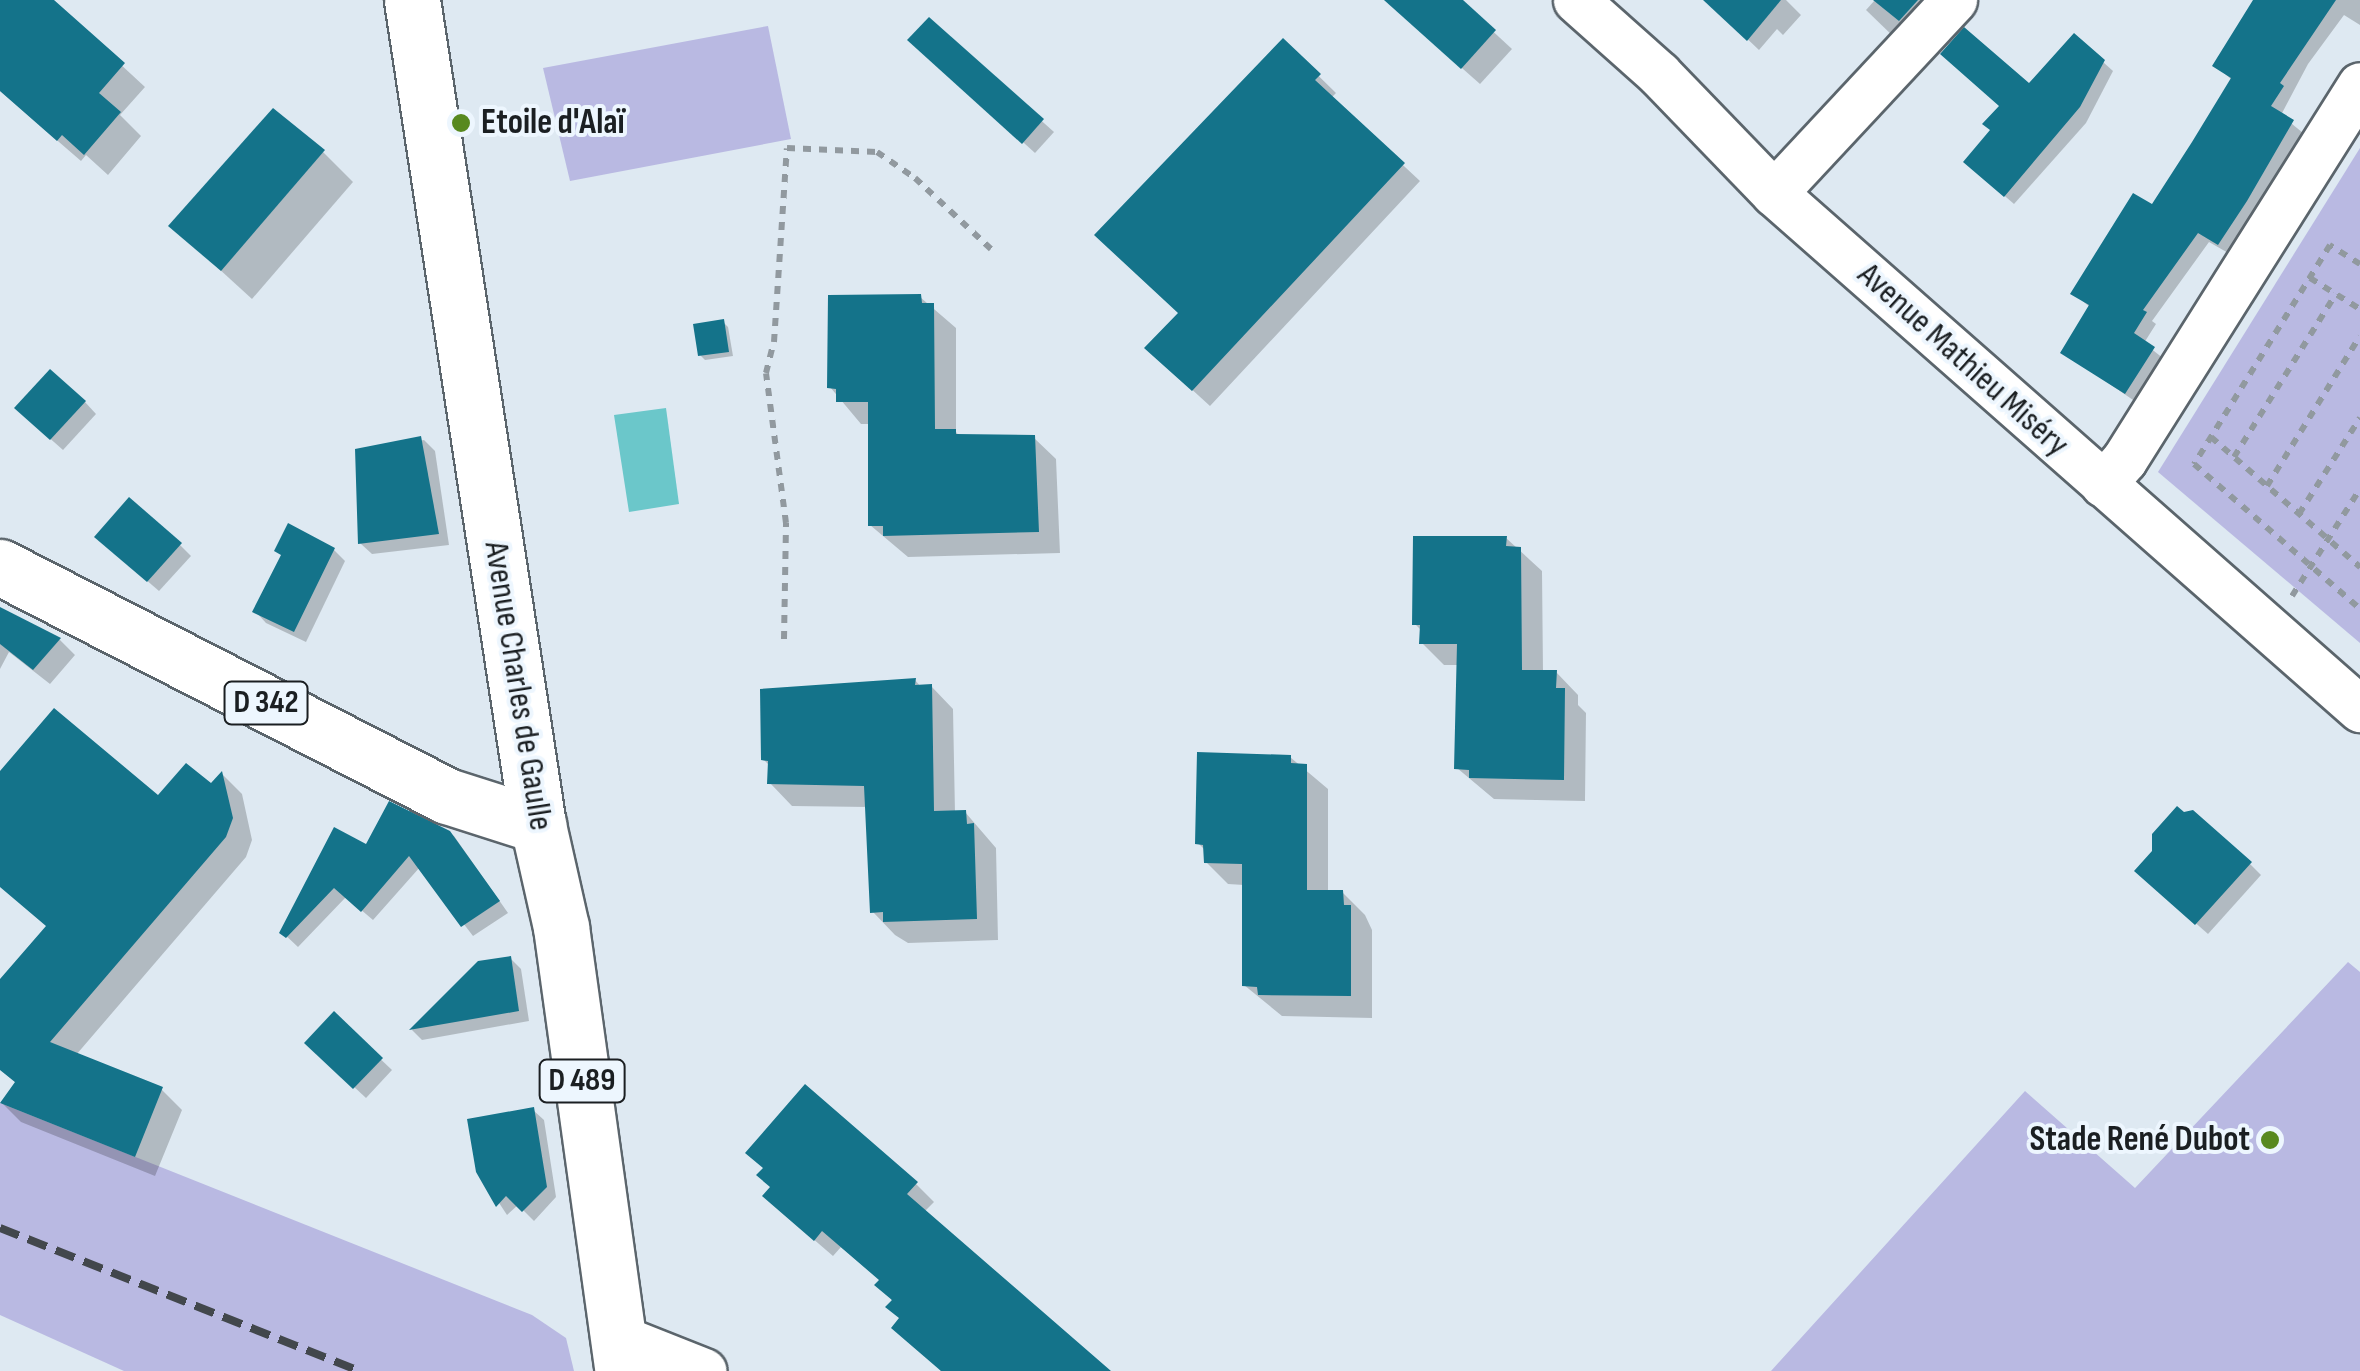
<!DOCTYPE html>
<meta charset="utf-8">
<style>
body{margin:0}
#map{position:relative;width:2360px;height:1371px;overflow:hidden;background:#dee9f2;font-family:"Sofia Sans Condensed",sans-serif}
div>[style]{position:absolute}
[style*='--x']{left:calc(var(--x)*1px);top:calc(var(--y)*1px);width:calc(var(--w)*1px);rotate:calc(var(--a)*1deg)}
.green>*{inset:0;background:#b9b9e2}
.water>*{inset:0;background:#6bc7ca}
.shadow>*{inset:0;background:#0003}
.building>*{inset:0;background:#14738a}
.path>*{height:6px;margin-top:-3px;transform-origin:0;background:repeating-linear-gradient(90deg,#91999f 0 8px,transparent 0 16px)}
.roads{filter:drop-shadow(2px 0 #5b656c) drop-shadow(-2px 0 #5b656c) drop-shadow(0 2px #5b656c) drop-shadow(0 -2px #5b656c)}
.minor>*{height:45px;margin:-22.5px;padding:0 22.5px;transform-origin:22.5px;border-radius:22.5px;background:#fff}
.major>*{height:55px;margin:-27.5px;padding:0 27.5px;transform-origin:27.5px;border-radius:27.5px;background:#fff}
.rail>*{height:8px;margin-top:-4px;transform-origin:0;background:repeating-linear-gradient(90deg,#42474c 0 20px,transparent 0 30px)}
.dots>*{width:28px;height:28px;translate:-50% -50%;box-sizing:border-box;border:5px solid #edf6fe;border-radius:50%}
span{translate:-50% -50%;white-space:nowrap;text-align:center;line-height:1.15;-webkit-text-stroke:8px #edf6fe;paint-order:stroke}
.shield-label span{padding:2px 8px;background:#edf6fe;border:2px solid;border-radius:8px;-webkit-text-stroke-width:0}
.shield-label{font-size:32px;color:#1b1f22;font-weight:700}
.poi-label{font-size:35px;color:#1b1f22;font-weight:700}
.left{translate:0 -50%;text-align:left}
.right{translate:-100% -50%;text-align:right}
.street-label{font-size:35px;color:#1b1f22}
</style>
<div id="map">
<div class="green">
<i style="clip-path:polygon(768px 26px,791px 139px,570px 181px,543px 68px)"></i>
<i style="clip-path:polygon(2360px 148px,2360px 643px,2158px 472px)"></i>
<i style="clip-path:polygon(2348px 962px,2360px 972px,2360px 1371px,1771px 1371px,2025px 1091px,2135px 1188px)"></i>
<i style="clip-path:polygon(0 1103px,532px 1315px,566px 1338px,574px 1371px,124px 1371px,0 1315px)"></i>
</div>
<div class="water">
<i style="clip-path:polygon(666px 408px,679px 504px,629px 512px,614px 415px)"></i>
</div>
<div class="shadow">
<i style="clip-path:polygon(0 0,51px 0,145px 87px,120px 115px,141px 136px,108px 175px,86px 155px,81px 161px,0 91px)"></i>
<i style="clip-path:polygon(1385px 0,1459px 0,1512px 49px,1480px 84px)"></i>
<i style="clip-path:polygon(1714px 0,1786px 0,1801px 15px,1783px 35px,1777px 29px,1759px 50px,1722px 15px)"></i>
<i style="clip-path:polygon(1875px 0,1930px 0,1897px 40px,1866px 10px)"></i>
<i style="clip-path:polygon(2257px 0,2360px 0,2360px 25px,2344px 15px,2308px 64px,2281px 115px,2303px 133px,2230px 254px,2209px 242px,2152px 321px,2156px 324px,2144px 343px,2164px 359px,2136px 402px,2063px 352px,2091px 308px,2074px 294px,2153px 208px,2232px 80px,2216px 66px)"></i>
<i style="clip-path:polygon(929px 20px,1054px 132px,1035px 153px,922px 51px)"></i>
<i style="clip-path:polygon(1283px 41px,1336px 93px,1331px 98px,1420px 181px,1210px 406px,1165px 365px)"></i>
<i style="clip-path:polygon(2103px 62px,2113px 71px,2086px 123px,2014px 204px,1976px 171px,2002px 106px,2030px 86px)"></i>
<i style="clip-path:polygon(323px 152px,353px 182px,252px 299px,172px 226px)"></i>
<i style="clip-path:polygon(920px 297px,956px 328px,956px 432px,960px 437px,1033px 437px,1056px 459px,1060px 553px,908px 557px,870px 525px,871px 424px,861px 424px,830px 387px)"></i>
<i style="clip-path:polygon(723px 322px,728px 327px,733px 356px,705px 360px,700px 355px)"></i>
<i style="clip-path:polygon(85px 402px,96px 414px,63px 450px,28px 419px)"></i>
<i style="clip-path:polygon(424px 440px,435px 451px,449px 545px,372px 554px,360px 543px,358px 451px)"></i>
<i style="clip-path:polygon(1506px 538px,1542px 571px,1543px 672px,1556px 672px,1578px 695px,1578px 705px,1586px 713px,1585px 801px,1494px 799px,1457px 768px,1459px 665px,1444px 665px,1422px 643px,1422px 631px,1415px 624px)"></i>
<i style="clip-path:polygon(180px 545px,191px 556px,159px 591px,109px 548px)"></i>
<i style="clip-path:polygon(334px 550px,345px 561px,306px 642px,266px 623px,255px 611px,283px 557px)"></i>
<i style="clip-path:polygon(0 610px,60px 640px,75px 655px,50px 684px,9px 652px,0 669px)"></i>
<i style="clip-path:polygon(915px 680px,921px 687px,931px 686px,953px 709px,955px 813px,965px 812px,996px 848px,998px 940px,908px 943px,895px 935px,873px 912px,868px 807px,792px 806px,770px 783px,770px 766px,763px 759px)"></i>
<i style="clip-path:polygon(1290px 757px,1328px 789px,1328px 892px,1342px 892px,1365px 915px,1372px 930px,1372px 1018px,1282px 1016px,1244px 985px,1244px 885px,1228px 884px,1206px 862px,1206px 851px,1198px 843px)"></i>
<i style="clip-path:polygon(222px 774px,242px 794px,252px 840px,246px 857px,76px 1055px,162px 1090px,182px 1110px,155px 1176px,21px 1122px,1px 1102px,17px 1084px,0 1069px,0 983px,48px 927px,0 886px,0 775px,158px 799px,211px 787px)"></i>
<i style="clip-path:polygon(390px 805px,454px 836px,508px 913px,473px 936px,420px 867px,373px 920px,346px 897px,298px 947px,282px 932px,367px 847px)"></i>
<i style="clip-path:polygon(2250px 864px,2261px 875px,2208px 934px,2149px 882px)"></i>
<i style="clip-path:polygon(510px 958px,521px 969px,529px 1021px,422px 1040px,412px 1030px,479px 963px)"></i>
<i style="clip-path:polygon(334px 1015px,392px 1070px,366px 1098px,307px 1043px)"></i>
<i style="clip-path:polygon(533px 1110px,544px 1120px,556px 1197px,534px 1221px,518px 1205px,507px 1215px,478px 1171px)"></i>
<i style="clip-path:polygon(916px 1184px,934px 1202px,924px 1212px,1108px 1371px,941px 1371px,902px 1319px,881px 1281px,841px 1247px,833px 1256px,783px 1213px)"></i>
</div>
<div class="building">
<i style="clip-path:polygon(0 0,54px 0,125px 63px,99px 93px,121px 112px,84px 155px,62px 135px,57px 141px,0 91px)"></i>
<i style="clip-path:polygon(1384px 0,1463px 0,1496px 30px,1461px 69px)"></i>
<i style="clip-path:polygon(1703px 0,1781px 0,1747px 41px)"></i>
<i style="clip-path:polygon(1873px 0,1918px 0,1899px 21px)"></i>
<i style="clip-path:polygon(2253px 0,2336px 0,2280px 83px,2284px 86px,2271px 106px,2294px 120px,2247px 201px,2218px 245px,2198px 233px,2143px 310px,2147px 312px,2134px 333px,2155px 347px,2125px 394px,2060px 353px,2089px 305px,2070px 294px,2133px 193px,2152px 204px,2192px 142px,2231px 78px,2212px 66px)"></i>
<i style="clip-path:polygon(929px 17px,1044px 119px,1022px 144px,907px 40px)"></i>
<i style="clip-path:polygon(1964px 27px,2029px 83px,2074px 33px,2105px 60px,2080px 107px,2004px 197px,1963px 162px,1990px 130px,1982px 124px,1999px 106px,1940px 54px)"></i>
<i style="clip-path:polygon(1283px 38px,1321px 74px,1315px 80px,1405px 163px,1192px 391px,1144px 348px,1178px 313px,1094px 235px)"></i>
<i style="clip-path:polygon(273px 108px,325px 150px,221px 271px,168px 226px)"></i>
<i style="clip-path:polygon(921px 294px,922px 303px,934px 303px,935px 429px,956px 429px,956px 434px,1035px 435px,1039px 532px,883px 536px,883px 526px,868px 526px,868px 402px,836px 402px,836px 389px,827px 388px,828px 295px)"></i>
<i style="clip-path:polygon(724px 319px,729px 352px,698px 356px,693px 324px)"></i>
<i style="clip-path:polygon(50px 369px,86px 401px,50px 440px,14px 408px)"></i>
<i style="clip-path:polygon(421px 436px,439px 534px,358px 544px,355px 449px)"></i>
<i style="clip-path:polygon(129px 497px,182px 543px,147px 582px,94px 537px)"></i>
<i style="clip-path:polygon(288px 523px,335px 548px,294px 632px,252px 612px,281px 555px,274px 551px)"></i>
<i style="clip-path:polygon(1413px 536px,1507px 536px,1506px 546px,1521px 547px,1522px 670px,1557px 670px,1556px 688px,1565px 688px,1564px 780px,1469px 778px,1469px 770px,1454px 769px,1457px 644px,1419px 644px,1420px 625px,1412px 625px)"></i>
<i style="clip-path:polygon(0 607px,61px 638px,33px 670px,0 644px)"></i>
<i style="clip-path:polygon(916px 678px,915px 685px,932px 684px,934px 811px,966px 810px,967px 824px,974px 823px,977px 919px,883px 922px,883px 912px,870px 913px,864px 786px,767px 784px,768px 761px,761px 760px,760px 689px)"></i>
<i style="clip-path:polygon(54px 708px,158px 795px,186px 763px,211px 783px,222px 771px,233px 818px,226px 837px,50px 1042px,163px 1087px,135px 1157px,0 1103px,15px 1082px,0 1070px,0 979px,46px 926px,0 887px,0 771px)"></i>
<i style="clip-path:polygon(1197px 752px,1291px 755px,1291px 763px,1307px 764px,1307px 890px,1343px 890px,1344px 905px,1351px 905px,1351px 996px,1258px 995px,1257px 987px,1242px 986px,1242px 864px,1204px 863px,1203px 845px,1195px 844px)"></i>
<i style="clip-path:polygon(389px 801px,450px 831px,500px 901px,461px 927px,409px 856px,361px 912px,334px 888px,286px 938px,279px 933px,334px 827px,366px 844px)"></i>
<i style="clip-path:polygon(2177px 806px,2184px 812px,2193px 810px,2252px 862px,2195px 925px,2134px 871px,2152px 851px,2152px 834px)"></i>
<i style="clip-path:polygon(511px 956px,519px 1011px,409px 1030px,478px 961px)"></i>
<i style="clip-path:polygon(334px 1011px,383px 1058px,353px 1089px,304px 1043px)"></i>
<i style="clip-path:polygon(805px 1084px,918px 1182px,907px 1194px,1111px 1371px,941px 1371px,891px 1328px,899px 1318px,885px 1307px,892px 1300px,874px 1285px,879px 1280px,822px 1231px,814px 1241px,762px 1196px,770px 1187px,756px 1175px,763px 1168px,745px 1153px)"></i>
<i style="clip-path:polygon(534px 1107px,547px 1187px,522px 1212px,506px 1196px,496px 1207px,476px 1172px,467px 1119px)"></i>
</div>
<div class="path">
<i style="--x:2360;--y:264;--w:36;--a:-148"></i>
<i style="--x:2330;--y:245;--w:258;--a:121.8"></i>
<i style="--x:2194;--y:464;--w:220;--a:41.1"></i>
<i style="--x:2310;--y:278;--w:59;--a:31.8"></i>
<i style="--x:2211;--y:437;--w:198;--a:41.1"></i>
<i style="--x:2234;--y:457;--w:192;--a:-58"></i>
<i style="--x:2267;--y:486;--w:176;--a:-58.2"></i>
<i style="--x:2299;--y:514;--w:114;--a:-57.6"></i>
<i style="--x:2292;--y:596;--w:127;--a:-57.6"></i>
<i style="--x:784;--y:639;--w:116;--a:-89"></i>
<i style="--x:786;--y:523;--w:151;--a:-97.6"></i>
<i style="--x:766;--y:373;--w:32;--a:-76"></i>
<i style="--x:774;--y:342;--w:194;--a:-86.2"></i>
<i style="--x:787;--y:148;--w:90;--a:2.5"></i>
<i style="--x:877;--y:152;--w:46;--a:34.4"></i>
<i style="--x:915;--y:178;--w:104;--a:43.1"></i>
</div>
<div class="roads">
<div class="minor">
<i style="--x:1576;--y:0;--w:111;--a:41.7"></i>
<i style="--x:1659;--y:74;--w:165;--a:46"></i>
<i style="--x:1774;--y:193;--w:781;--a:41.37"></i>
<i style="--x:1774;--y:193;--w:264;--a:-47"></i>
<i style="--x:2103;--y:484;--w:32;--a:-49"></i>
<i style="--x:2124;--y:460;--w:443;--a:-57.8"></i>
<i style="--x:618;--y:1337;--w:92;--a:21.6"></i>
</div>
<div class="major">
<i style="--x:412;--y:0;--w:835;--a:81.32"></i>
<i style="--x:538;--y:825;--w:105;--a:77.3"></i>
<i style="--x:561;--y:927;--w:448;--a:82.1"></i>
<i style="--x:0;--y:567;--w:502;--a:27.13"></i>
<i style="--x:447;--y:796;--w:96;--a:17.7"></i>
</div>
</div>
<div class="rail">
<i style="--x:0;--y:1228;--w:386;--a:21.7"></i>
</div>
<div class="dots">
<i style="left:461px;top:123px;background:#58891f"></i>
<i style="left:2270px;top:1140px;background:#58891f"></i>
</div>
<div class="shield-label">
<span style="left:266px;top:703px">D 342</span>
<span style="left:582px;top:1081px">D 489</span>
</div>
<div class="poi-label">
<span class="left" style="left:481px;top:123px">Etoile d'Alaï</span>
<span class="right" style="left:2250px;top:1140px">Stade René Dubot</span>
</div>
<div class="street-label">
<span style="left:1963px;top:360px;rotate:42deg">Avenue Mathieu Miséry</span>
<span style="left:518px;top:686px;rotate:81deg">Avenue Charles de Gaulle</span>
</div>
</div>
